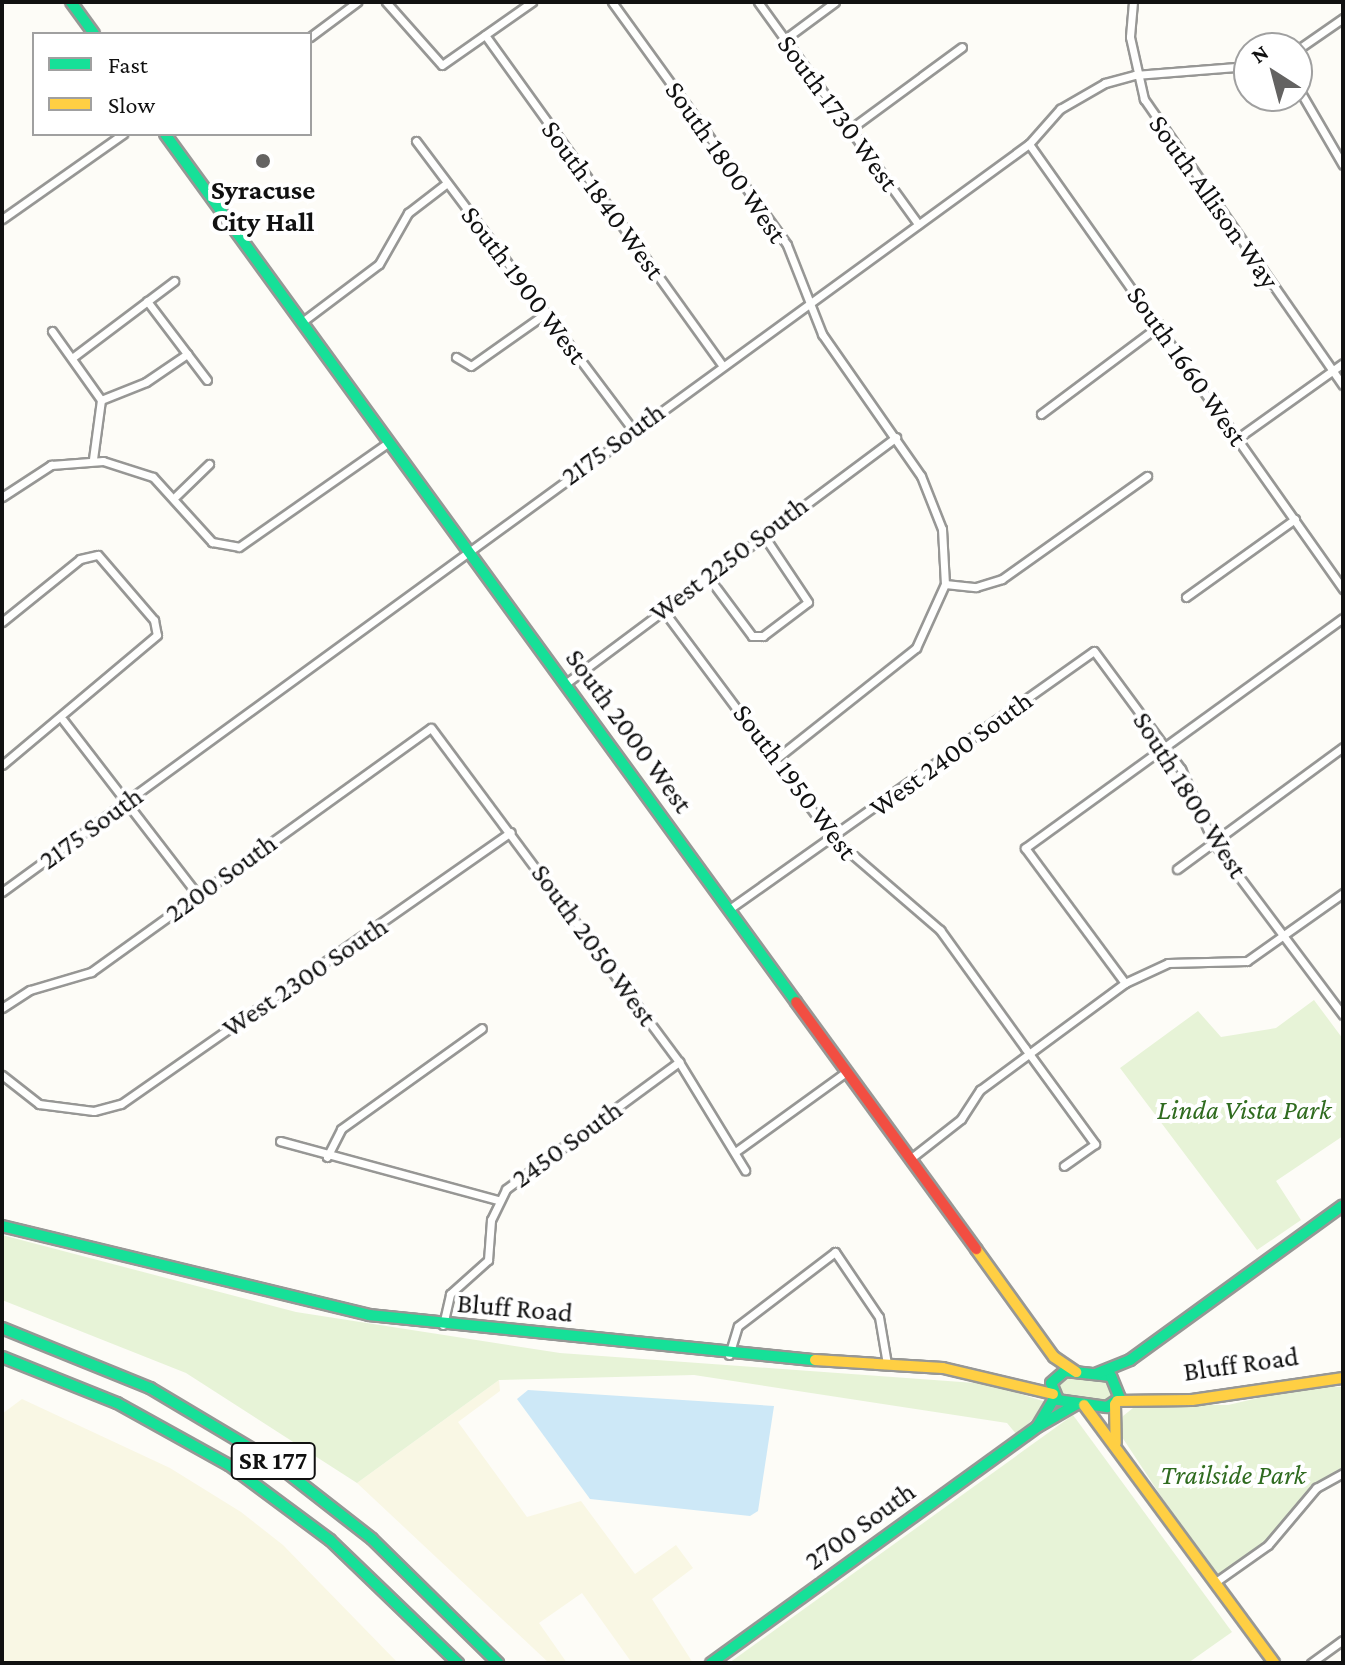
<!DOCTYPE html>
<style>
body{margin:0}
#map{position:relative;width:1345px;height:1665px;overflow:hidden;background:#fdfcf7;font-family:"Crimson Pro",serif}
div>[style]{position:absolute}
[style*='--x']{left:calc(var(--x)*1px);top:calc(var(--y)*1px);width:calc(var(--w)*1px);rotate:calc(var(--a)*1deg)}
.farmland>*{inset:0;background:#f9f7e4}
.green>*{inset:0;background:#e7f3d7}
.water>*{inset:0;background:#cde8f7}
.roads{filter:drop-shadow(2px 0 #979795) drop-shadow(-2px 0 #979795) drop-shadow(0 2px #979795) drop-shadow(0 -2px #979795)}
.street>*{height:7px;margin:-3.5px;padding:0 3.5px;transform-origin:3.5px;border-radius:3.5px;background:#fffffe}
.fast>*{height:10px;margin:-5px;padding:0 5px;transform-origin:5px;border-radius:5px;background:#16e098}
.slow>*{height:10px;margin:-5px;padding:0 5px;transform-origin:5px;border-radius:5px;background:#ffcf43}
.jam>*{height:10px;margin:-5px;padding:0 5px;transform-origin:5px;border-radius:5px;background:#f24e42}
.dots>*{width:22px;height:22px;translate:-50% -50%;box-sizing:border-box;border:4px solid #fff;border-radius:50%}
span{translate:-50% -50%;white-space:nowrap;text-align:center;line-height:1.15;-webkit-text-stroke:8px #fff;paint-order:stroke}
.shield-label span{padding:2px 6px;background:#fff;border:2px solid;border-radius:6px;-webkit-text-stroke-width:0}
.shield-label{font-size:26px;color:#111;font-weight:700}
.street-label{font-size:28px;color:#111}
.poi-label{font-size:28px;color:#111;font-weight:700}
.park-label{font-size:28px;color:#2f6b1f;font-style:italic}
.frame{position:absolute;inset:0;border:4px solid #111;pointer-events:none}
.legend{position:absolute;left:32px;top:32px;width:280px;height:104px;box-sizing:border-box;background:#fff;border:2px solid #a0a0a0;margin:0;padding:10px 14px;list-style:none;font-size:24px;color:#111}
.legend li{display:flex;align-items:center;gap:16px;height:40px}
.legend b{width:40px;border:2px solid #a0a0a0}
.north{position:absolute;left:1233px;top:32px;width:80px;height:80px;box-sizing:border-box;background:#fff;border:2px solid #a0a0a0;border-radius:50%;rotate:324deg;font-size:22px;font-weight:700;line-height:32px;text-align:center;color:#111}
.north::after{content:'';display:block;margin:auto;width:28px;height:36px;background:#646362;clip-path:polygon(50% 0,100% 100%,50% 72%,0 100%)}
</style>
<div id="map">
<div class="farmland">
<i style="clip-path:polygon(499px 1380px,500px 1391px,458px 1422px,527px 1517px,581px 1501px,635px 1574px,676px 1545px,693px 1568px,652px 1599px,693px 1663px,632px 1663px,582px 1593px,539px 1623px,567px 1663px,549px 1663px,357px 1483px)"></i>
<i style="clip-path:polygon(22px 1399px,170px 1468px,241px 1512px,283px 1545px,398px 1663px,2px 1663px,2px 1414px)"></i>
</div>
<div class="green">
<i style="clip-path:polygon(1314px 1000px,1343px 1039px,1343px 1136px,1276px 1181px,1301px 1220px,1257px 1250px,1120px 1068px,1198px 1011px,1221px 1037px,1276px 1028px)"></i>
<i style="clip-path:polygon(2px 1235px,296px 1312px,560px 1353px,989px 1384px,1049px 1403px,1017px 1435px,1007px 1423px,694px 1375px,499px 1380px,357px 1483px,186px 1373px,2px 1300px)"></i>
<i style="clip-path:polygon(1068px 1376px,1110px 1382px,1114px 1396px,1107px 1402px,1062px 1395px,1057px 1384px)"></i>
<i style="clip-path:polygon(1306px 1387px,1343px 1387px,1343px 1473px,1316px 1488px,1268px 1545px,1217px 1581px,1120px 1434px,1123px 1416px,1138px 1404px,1228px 1405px)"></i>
<i style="clip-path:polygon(1073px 1415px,1232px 1632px,1188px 1663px,729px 1663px)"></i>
</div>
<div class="water">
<i style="clip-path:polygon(528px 1390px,774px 1406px,758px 1511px,750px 1516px,590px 1499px,517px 1399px)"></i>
</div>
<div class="roads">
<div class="street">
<i style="--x:386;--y:2;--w:84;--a:48.4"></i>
<i style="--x:442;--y:65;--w:110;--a:-35"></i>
<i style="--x:612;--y:2;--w:299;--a:54.2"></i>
<i style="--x:787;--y:245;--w:96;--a:68.5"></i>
<i style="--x:822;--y:334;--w:173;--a:55.1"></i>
<i style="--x:921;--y:476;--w:57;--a:68.4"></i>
<i style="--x:942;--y:529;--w:55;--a:86.9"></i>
<i style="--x:945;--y:584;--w:70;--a:114.4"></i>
<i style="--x:916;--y:648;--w:177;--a:141.6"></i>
<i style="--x:758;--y:2;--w:274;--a:54.2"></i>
<i style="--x:1133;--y:2;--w:35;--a:95"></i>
<i style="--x:1130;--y:37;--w:64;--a:77.3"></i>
<i style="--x:1144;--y:99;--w:348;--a:55.2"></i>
<i style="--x:485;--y:35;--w:406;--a:54.3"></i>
<i style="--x:310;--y:37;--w:59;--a:-36.7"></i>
<i style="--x:785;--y:39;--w:62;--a:-36.5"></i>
<i style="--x:1297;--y:50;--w:56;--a:-34.8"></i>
<i style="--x:1297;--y:86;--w:91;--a:59.8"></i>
<i style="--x:849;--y:130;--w:140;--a:-36.3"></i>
<i style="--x:416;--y:141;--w:361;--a:53.1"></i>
<i style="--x:1029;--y:144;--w:545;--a:54.79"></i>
<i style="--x:2;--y:219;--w:148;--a:-35.1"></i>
<i style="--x:147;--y:301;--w:99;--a:52.8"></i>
<i style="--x:302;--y:322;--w:96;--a:-37"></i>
<i style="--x:379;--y:264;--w:59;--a:-60.4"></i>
<i style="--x:408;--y:213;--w:49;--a:-37.6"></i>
<i style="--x:52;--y:331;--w:85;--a:54.6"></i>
<i style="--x:456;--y:357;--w:17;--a:31"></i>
<i style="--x:471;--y:366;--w:87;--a:-35.2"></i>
<i style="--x:72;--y:358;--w:128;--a:-37"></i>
<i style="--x:101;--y:400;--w:48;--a:-21.8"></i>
<i style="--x:146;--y:382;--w:50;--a:-34.3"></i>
<i style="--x:1041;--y:414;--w:149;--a:-36.8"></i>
<i style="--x:1238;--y:438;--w:129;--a:-35.5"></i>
<i style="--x:93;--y:459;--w:60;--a:-82.3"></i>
<i style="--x:176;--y:496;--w:46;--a:-44.1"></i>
<i style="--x:2;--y:497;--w:59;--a:-33.1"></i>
<i style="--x:51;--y:465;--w:52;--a:-4.4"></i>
<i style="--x:103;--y:461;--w:52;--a:17.7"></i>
<i style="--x:153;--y:477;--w:88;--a:47.8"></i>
<i style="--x:212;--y:542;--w:27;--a:10"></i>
<i style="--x:239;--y:547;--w:183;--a:-35"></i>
<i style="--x:706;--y:574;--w:77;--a:53.4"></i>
<i style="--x:752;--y:636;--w:11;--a:0"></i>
<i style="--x:763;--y:636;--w:56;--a:-37.1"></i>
<i style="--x:808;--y:602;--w:83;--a:-123.7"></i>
<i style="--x:945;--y:584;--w:31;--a:6"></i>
<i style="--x:976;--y:587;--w:27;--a:-17"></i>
<i style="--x:1002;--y:579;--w:178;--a:-35.4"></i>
<i style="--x:1186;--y:597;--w:134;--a:-35.6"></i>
<i style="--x:663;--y:610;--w:283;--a:53.3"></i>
<i style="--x:832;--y:837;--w:143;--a:40.7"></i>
<i style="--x:940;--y:930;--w:145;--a:54.2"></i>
<i style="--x:1025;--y:1048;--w:119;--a:53.9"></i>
<i style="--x:1095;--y:1144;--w:38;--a:145"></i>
<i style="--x:2;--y:622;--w:100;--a:-38.9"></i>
<i style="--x:80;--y:559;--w:18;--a:-13"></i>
<i style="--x:98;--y:555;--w:86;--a:49.3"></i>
<i style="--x:154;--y:620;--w:15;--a:79"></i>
<i style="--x:157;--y:635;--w:202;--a:140"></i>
<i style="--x:565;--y:684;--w:413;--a:-36.7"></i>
<i style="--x:63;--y:720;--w:221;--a:52.4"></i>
<i style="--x:1177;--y:869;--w:206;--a:-36.3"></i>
<i style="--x:2;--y:892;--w:1271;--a:-36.07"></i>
<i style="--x:1029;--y:144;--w:47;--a:-48.5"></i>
<i style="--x:1060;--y:109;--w:52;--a:-30"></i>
<i style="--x:1105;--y:83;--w:31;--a:-15"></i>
<i style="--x:1135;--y:75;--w:114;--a:-4.5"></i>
<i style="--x:728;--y:910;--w:448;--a:-35.3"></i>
<i style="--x:1094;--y:651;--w:147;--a:53.6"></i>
<i style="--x:1181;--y:769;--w:80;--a:66.3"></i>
<i style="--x:1213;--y:842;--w:216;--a:53.1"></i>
<i style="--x:1125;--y:983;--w:168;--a:-126.5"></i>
<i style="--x:1025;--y:848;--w:392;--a:-35.9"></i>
<i style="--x:2;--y:1008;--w:33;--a:-33"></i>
<i style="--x:30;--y:990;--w:64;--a:-16.4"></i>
<i style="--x:91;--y:972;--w:418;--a:-35.7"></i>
<i style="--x:431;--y:728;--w:416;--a:53.4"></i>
<i style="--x:679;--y:1062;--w:127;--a:58.6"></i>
<i style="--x:2;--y:1075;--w:47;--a:38.1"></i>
<i style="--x:39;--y:1104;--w:55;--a:7.3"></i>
<i style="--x:94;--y:1111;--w:28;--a:-15"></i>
<i style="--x:121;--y:1104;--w:475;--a:-34.9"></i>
<i style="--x:280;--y:1141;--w:225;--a:15.2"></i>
<i style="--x:738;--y:1150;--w:133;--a:-35.8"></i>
<i style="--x:327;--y:1157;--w:31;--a:-63"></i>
<i style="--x:341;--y:1129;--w:173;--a:-35.6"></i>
<i style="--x:910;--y:1159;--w:65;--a:-38.1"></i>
<i style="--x:961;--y:1119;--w:35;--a:-57"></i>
<i style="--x:980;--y:1090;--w:180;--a:-36.4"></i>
<i style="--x:1125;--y:983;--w:47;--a:-24.9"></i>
<i style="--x:1168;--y:963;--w:79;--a:-1.5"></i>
<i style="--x:1247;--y:961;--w:118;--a:-35.3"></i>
<i style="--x:443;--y:1325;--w:32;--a:-77"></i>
<i style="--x:450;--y:1294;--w:51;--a:-41.8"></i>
<i style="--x:488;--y:1260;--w:40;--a:-85.7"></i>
<i style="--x:491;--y:1220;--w:34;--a:-64"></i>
<i style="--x:506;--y:1189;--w:215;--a:-36.3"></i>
<i style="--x:729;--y:1355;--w:30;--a:-73"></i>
<i style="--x:738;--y:1326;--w:122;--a:-37.3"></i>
<i style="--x:835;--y:1252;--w:78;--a:55.9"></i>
<i style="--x:879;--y:1317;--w:48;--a:80.3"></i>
<i style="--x:1217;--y:1581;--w:62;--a:-35.2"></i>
<i style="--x:1268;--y:1545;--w:75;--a:-49.9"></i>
<i style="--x:1316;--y:1488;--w:31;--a:-29"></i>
<i style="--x:1311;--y:1663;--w:39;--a:-36"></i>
</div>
<div class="fast">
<i style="--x:71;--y:2;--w:39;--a:54"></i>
<i style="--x:165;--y:134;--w:1073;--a:53.98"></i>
<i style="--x:2;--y:1226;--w:378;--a:13.6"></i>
<i style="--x:369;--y:1315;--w:448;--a:5.8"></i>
<i style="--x:2;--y:1328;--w:160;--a:22.1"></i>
<i style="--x:150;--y:1388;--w:141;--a:30.8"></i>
<i style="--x:271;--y:1460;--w:128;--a:38"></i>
<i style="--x:372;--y:1539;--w:177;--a:44.5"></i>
<i style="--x:2;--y:1357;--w:124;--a:21.8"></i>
<i style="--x:117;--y:1403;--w:128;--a:29"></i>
<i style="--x:229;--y:1465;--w:126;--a:36.6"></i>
<i style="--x:330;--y:1540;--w:178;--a:43.9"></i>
<i style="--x:1065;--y:1371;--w:46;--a:6.2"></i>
<i style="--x:1111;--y:1376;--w:24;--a:68"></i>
<i style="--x:1120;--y:1398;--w:16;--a:145"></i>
<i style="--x:1107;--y:1407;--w:49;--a:-171.9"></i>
<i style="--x:1058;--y:1400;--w:18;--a:-112"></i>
<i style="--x:1051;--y:1383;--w:18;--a:-41"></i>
<i style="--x:1098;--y:1373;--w:35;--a:-22"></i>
<i style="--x:1130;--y:1360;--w:263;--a:-36"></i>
<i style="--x:1039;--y:1426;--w:44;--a:-30.1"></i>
<i style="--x:711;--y:1663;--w:402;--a:-35.9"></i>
<i style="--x:1037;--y:1427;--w:35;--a:-59"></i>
</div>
<div class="slow">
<i style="--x:976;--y:1249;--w:133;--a:54.2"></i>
<i style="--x:1054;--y:1357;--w:27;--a:34"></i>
<i style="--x:815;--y:1360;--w:128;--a:3.6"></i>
<i style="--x:943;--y:1368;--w:113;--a:13.3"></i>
<i style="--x:1117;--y:1401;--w:75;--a:-0.8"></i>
<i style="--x:1192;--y:1400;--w:153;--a:-8.3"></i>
<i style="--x:1115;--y:1404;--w:39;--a:89"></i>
<i style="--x:1084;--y:1405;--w:320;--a:53.6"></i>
</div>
<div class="jam">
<i style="--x:796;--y:1002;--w:306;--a:53.9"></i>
</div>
</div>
<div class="dots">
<i style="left:263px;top:161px;background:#646362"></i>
</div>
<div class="shield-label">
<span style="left:273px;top:1461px">SR 177</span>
</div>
<div class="street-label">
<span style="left:838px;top:113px;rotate:54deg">South 1730 West</span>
<span style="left:726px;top:162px;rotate:55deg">South 1800 West</span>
<span style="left:603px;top:200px;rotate:54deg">South 1840 West</span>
<span style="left:1214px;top:202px;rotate:55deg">South Allison Way</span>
<span style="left:524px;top:285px;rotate:53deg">South 1900 West</span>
<span style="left:1187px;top:366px;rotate:55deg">South 1660 West</span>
<span style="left:613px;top:444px;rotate:-36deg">2175 South</span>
<span style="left:729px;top:559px;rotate:-37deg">West 2250 South</span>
<span style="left:629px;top:731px;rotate:54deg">South 2000 West</span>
<span style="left:951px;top:754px;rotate:-36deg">West 2400 South</span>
<span style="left:795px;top:782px;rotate:53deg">South 1950 West</span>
<span style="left:1190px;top:795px;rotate:58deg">South 1800 West</span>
<span style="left:91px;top:828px;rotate:-36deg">2175 South</span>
<span style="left:221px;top:878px;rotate:-36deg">2200 South</span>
<span style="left:594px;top:945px;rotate:54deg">South 2050 West</span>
<span style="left:305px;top:977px;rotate:-34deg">West 2300 South</span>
<span style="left:567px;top:1144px;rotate:-36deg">2450 South</span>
<span style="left:515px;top:1308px;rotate:5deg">Bluff Road</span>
<span style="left:1241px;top:1364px;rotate:-8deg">Bluff Road</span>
<span style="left:860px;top:1526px;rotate:-36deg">2700 South</span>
</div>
<div class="poi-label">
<span style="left:263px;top:206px">Syracuse<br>City Hall</span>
</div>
<div class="park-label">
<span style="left:1244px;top:1110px">Linda Vista Park</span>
<span style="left:1233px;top:1475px">Trailside Park</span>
</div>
<div class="frame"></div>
<ul class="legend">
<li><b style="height:10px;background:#16e098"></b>Fast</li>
<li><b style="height:10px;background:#ffcf43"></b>Slow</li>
</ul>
<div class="north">N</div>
</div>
